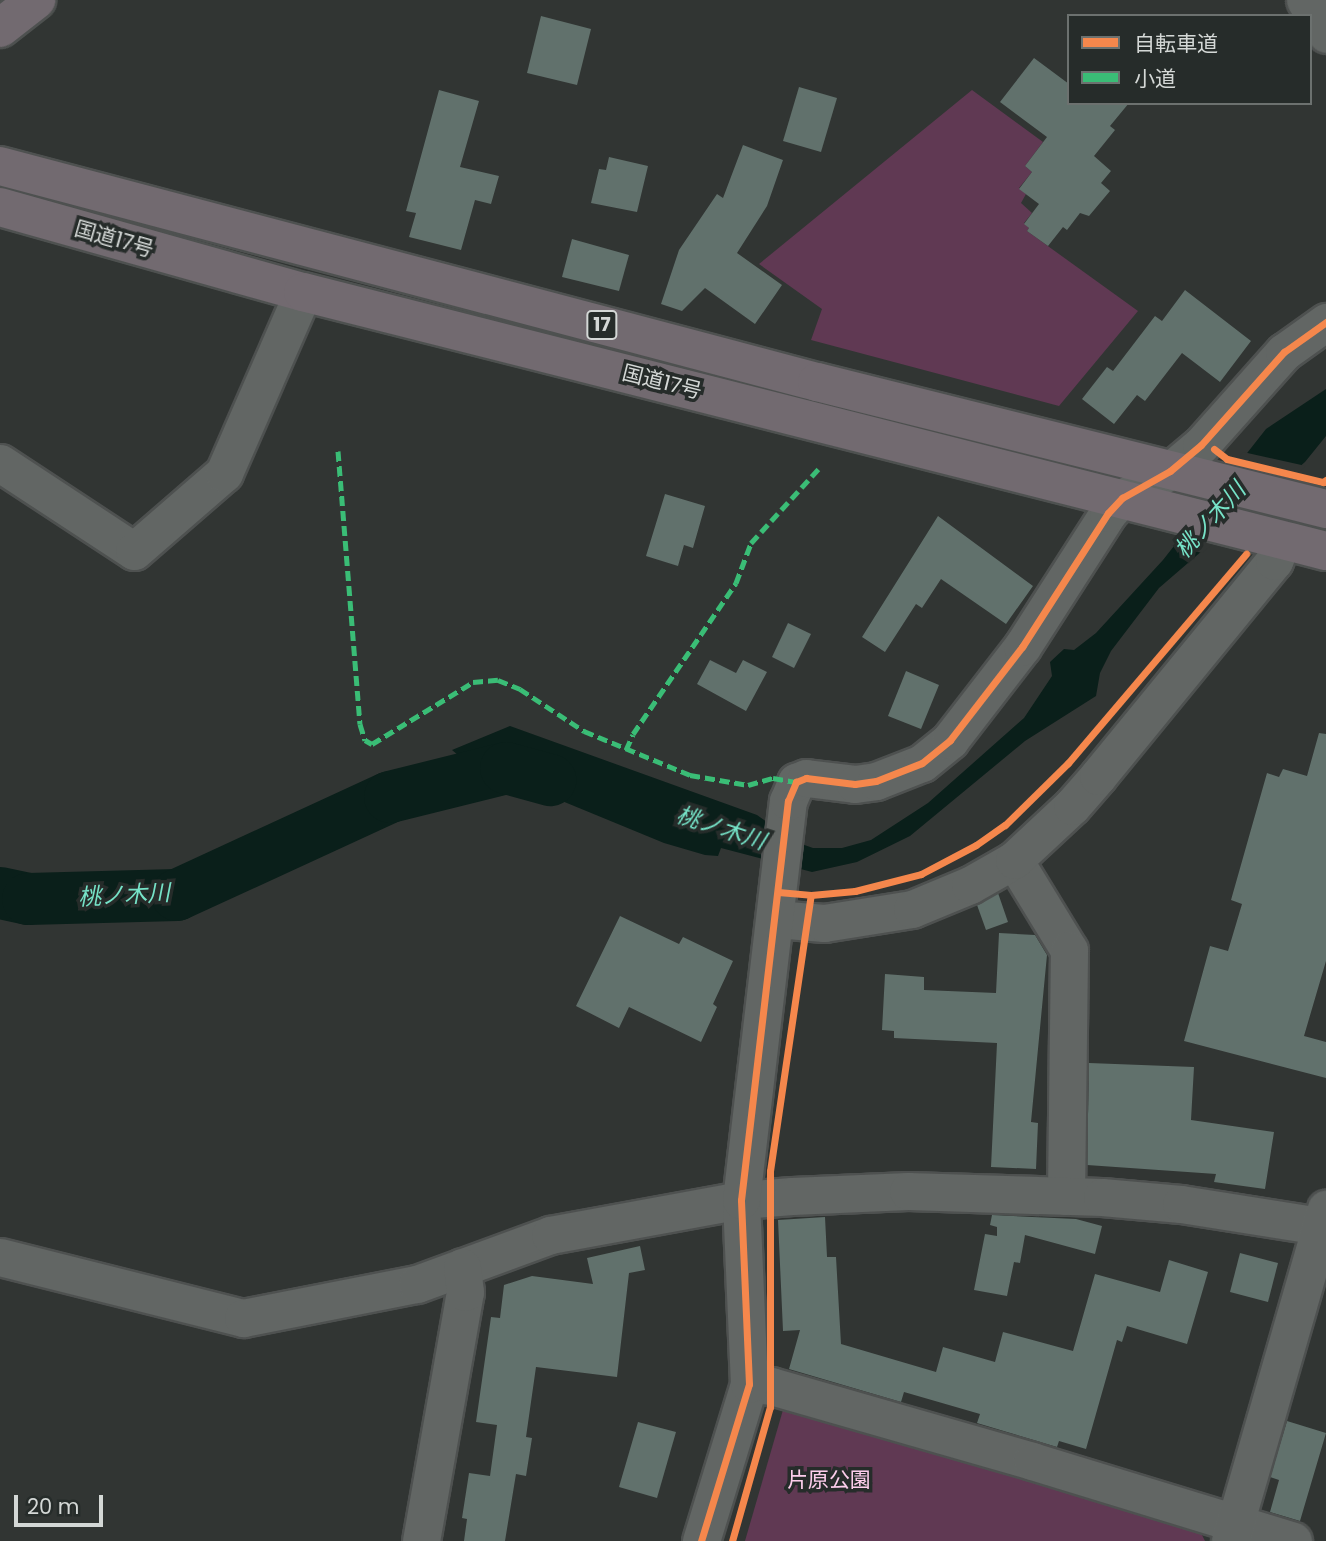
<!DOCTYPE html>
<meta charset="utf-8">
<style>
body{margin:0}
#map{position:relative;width:1326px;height:1541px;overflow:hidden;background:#313533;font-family:Poppins,"Noto Sans JP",sans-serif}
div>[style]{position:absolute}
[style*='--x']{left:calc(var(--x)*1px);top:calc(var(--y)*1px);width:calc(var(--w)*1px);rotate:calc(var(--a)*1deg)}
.green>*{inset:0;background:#603953}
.water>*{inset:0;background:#0a1f1a}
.pier>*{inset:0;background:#313533}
.river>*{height:52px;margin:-26px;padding:0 26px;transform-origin:26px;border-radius:26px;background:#0a1f1a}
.building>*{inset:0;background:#61716c}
.roads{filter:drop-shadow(2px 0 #4e5150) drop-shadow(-2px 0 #4e5150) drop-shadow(0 2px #4e5150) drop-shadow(0 -2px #4e5150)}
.minor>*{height:37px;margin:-18.5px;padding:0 18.5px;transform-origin:18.5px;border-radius:18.5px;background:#626664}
.highway>*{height:38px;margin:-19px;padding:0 19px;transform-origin:19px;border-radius:19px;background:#726a70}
.quiet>*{height:5px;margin-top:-2.5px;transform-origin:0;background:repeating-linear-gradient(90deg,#3abd76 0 10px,transparent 0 15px)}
.cycleway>*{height:7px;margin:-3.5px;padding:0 3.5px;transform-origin:3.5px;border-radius:3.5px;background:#f5874c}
span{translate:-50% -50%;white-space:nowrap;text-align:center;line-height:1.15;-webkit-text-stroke:7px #262c2a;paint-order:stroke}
.shield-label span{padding:2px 5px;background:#262c2a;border:2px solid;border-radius:5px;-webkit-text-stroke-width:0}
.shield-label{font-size:19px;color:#d4d8d6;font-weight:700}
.street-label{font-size:21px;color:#d4d8d6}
.park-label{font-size:21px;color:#fccdeb}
.water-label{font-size:23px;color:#76e3c8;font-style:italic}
.legend{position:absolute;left:1067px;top:14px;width:245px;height:91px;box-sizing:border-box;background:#262c2a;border:2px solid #6c716f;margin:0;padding:9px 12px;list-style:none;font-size:21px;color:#d4d8d6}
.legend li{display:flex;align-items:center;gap:14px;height:35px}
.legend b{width:35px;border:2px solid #6c716f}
.scale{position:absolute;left:14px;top:1495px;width:89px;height:32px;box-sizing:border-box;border:4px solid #d4d8d6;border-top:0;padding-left:9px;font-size:21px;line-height:24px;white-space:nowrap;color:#d4d8d6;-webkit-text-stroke:5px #262c2a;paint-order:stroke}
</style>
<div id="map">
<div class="green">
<i style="clip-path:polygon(972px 90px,1043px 142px,1025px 166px,1032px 172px,1019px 188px,1026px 194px,1021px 203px,1032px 213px,1024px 223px,1029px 228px,1027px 231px,1138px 311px,1059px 406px,811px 340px,822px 309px,759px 264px)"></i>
<i style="clip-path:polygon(785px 1403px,1199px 1529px,1205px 1541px,745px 1541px)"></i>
</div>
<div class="water">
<i style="clip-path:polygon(1326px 389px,1326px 436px,1305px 462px,1159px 588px,1111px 651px,1100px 673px,1096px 696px,1025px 741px,910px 836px,857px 862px,812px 872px,721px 848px,718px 856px,705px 855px,664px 843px,562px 801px,502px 792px,452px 750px,510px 726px,757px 815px,793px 841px,813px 848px,842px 848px,871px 840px,928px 803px,1024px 718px,1052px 676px,1050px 662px,1064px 649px,1074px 650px,1096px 633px,1163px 560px,1266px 429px)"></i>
</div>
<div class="pier">
<i style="clip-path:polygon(1243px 452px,1306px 466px,1202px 553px,1171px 545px)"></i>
</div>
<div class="river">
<i style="--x:0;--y:893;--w:29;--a:12"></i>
<i style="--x:28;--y:899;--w:149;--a:-1.5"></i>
<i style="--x:177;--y:895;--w:234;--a:-24.7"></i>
<i style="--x:390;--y:797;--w:120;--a:-14"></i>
<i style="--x:506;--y:768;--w:46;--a:15.3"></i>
</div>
<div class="building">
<i style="clip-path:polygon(541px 16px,591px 29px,577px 85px,527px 73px)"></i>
<i style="clip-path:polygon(1034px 58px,1069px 84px,1069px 103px,1129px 103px,1110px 126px,1115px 130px,1094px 156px,1111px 171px,1101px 183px,1110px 191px,1089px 216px,1080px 213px,1067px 230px,1063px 227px,1048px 246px,1027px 231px,1029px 228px,1024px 224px,1039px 204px,1019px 189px,1032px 172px,1025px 166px,1047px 137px,1000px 102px)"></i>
<i style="clip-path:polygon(799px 87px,837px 98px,821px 152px,783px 141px)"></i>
<i style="clip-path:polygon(439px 90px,479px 101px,460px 167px,499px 176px,491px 204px,475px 200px,461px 250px,409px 237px,416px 213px,406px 211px)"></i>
<i style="clip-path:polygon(743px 145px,783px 160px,767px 206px,737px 253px,782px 285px,755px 324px,705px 288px,682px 311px,661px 304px,679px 250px,717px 194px,723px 198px)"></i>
<i style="clip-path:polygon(609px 157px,648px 166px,637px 212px,591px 203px,599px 169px,606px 170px)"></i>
<i style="clip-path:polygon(572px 239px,629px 255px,619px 291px,562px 277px)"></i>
<i style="clip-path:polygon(1185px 290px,1251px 341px,1220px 382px,1182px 353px,1145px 401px,1137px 395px,1114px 424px,1082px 399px,1107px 367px,1113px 371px,1155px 316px,1162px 321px)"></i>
<i style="clip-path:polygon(665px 494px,705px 506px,693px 548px,684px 545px,678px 566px,646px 556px)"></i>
<i style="clip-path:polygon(938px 516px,1033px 586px,1006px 624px,941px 579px,922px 608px,916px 604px,885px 652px,862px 637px)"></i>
<i style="clip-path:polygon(788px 623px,811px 634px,794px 668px,772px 657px)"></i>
<i style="clip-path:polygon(710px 660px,736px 673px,743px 660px,767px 672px,746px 711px,697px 684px)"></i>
<i style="clip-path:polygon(906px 671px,939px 685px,921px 729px,888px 716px)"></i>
<i style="clip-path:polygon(1319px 733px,1326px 734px,1326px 961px,1304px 1036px,1326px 1042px,1326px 1078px,1184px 1041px,1210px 946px,1228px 951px,1242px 904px,1231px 900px,1267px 773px,1279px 777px,1283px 769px,1307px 776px)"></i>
<i style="clip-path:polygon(998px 893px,1008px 922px,986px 930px,977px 905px)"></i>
<i style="clip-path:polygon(620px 916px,679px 944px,683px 937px,733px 961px,713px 1004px,717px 1007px,701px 1042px,629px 1007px,619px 1028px,576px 1006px)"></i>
<i style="clip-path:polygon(999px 933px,1035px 935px,1047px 955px,1031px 1122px,1038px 1123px,1036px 1169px,991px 1167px,997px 1043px,894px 1038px,894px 1031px,882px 1030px,885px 974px,924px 977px,924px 990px,996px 993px)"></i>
<i style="clip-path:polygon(1089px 1063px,1194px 1067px,1191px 1120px,1274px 1132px,1265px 1189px,1214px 1182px,1216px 1174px,1087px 1165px)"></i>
<i style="clip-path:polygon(992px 1215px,1076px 1219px,1102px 1226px,1095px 1254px,1025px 1235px,1020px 1263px,1014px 1262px,1007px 1296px,974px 1290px,985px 1234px,997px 1236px,997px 1227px,990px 1225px)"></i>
<i style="clip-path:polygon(825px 1217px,827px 1257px,836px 1257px,841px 1344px,936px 1372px,943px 1347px,995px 1362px,1003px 1332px,1073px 1351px,1095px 1274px,1160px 1292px,1169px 1260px,1208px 1272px,1187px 1344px,1127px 1326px,1122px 1342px,1117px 1340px,1086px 1449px,1059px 1441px,1057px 1447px,977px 1423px,980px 1414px,904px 1392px,901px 1402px,789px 1369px,800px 1330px,783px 1331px,778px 1220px)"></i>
<i style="clip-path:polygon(640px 1246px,645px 1270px,629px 1273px,617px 1377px,536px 1367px,526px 1437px,532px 1438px,526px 1476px,516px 1474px,505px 1541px,464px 1541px,467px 1519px,462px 1518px,469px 1473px,490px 1476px,497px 1425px,476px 1422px,491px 1317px,500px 1318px,504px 1285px,532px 1276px,593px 1284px,587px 1258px)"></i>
<i style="clip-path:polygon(1240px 1253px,1278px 1263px,1268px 1302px,1230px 1292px)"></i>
<i style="clip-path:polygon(1287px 1421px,1326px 1433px,1300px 1521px,1270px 1512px,1279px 1480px,1270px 1477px)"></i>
<i style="clip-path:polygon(638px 1422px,676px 1432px,657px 1498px,619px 1487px)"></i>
</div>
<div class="roads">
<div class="minor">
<i style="--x:1305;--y:0;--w:40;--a:58"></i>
<i style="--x:0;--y:463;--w:160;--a:33.3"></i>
<i style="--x:134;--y:551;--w:119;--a:-40.9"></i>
<i style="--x:224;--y:473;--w:197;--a:-66.4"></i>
<i style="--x:1014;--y:860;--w:105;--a:58.6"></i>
<i style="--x:1069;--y:950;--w:246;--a:90.7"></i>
<i style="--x:775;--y:919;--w:49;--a:4.7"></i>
<i style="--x:824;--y:923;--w:89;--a:-9"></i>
<i style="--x:912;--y:909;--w:63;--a:-22.5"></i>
<i style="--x:970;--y:885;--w:51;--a:-29.6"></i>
<i style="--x:1014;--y:860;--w:79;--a:-43"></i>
<i style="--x:1072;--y:806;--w:40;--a:-49"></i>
<i style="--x:1098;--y:776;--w:278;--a:-50.7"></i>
<i style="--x:1274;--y:561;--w:23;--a:-67"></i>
<i style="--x:0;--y:1257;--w:251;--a:14.1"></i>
<i style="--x:243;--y:1318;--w:177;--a:-11.1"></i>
<i style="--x:417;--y:1284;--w:142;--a:-20.2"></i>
<i style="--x:550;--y:1235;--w:194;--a:-10.4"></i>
<i style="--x:741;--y:1200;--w:51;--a:-4.5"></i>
<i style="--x:792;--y:1196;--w:116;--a:-2.5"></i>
<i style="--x:908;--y:1191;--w:194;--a:1.8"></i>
<i style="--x:1102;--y:1197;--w:79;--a:5.1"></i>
<i style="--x:1181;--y:1204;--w:147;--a:9"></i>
<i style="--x:749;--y:1384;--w:22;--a:5"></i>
<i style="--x:771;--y:1386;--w:272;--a:16"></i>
<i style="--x:1032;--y:1461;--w:273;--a:17"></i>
<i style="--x:421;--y:1541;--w:253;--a:-80"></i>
<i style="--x:465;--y:1292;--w:25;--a:-97"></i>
<i style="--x:701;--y:1541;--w:164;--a:-73"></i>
<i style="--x:749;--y:1384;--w:184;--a:-92.5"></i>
<i style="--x:741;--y:1200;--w:402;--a:-83.3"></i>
<i style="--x:788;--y:801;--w:21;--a:-67"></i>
<i style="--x:796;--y:782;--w:11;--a:-22"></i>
<i style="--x:806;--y:778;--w:49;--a:7"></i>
<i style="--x:855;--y:784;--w:21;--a:-8"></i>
<i style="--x:876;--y:781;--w:49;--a:-21.4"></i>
<i style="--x:922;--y:763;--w:36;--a:-39"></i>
<i style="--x:950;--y:740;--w:118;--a:-52.3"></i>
<i style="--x:1022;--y:647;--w:159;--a:-57.3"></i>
<i style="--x:1108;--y:513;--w:21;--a:-47"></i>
<i style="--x:1122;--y:498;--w:55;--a:-29.4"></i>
<i style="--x:1170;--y:471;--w:40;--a:-40"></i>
<i style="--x:1201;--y:445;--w:125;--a:-48.3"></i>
<i style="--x:1284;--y:352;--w:52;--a:-35.5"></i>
<i style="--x:1230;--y:1541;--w:346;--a:-73.9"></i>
</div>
<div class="highway">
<i style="--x:0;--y:28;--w:46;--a:-37.9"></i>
<i style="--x:0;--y:166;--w:845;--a:14.81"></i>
<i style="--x:817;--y:382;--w:525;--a:14.01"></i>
<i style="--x:0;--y:207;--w:315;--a:15.7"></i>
<i style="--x:303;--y:292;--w:1055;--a:14.21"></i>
</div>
</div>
<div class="quiet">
<i style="--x:338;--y:451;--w:274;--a:85.4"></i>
<i style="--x:360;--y:724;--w:17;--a:73"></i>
<i style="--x:365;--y:740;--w:8;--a:30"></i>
<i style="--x:372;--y:744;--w:119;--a:-31.5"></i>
<i style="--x:473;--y:682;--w:25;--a:-5"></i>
<i style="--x:498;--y:680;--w:24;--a:22"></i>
<i style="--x:520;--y:689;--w:77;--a:33.3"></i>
<i style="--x:584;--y:731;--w:115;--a:22.5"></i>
<i style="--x:690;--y:775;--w:59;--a:9.8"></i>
<i style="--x:748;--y:785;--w:26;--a:-16"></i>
<i style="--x:773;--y:778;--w:23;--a:10"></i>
<i style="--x:626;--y:750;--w:17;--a:-66"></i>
<i style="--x:633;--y:734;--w:183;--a:-55.7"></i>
<i style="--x:736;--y:583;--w:43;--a:-69.4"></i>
<i style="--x:751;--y:543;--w:104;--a:-47.7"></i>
</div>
<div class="cycleway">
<i style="--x:1214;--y:449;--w:16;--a:38"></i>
<i style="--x:1227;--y:459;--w:99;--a:13.5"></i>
<i style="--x:1323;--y:482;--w:4;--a:-34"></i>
<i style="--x:778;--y:892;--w:33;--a:5"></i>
<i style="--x:811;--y:895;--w:44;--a:-5.2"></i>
<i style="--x:855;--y:891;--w:68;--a:-14.4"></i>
<i style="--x:921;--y:874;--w:62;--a:-27.8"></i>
<i style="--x:976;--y:845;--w:35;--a:-35"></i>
<i style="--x:1005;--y:825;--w:88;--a:-44.5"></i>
<i style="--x:1068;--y:763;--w:275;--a:-49.6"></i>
<i style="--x:701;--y:1541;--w:164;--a:-73"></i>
<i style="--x:749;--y:1384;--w:184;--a:-92.5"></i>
<i style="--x:741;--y:1200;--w:402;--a:-83.3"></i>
<i style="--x:788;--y:801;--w:21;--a:-67"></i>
<i style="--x:796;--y:782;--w:11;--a:-22"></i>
<i style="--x:806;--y:778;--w:49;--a:7"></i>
<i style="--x:855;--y:784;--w:21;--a:-8"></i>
<i style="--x:876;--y:781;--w:49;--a:-21.4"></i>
<i style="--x:922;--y:763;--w:36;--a:-39"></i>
<i style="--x:950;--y:740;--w:118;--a:-52.3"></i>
<i style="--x:1022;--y:647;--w:159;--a:-57.3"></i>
<i style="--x:1108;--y:513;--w:21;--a:-47"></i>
<i style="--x:1122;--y:498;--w:55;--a:-29.4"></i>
<i style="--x:1170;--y:471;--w:40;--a:-40"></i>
<i style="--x:1201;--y:445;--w:125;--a:-48.3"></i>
<i style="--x:1284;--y:352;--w:52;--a:-35.5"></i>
<i style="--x:732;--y:1541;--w:139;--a:-74.2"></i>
<i style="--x:770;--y:1407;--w:236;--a:-90"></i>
<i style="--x:770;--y:1171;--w:279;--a:-81.6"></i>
</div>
<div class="shield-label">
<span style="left:602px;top:325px">17</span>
</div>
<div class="street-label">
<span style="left:114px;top:239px;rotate:16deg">国道17号</span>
<span style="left:662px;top:382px;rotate:14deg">国道17号</span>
</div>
<div class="park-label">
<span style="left:829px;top:1480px">片原公園</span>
</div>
<div class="water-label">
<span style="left:1210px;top:520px;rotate:-48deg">桃ノ木川</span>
<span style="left:721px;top:828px;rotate:18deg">桃ノ木川</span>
<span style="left:124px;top:895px;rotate:-3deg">桃ノ木川</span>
</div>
<ul class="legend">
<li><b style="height:9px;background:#f5874c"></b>自転車道</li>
<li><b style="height:9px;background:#3abd76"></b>小道</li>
</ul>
<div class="scale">20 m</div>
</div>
